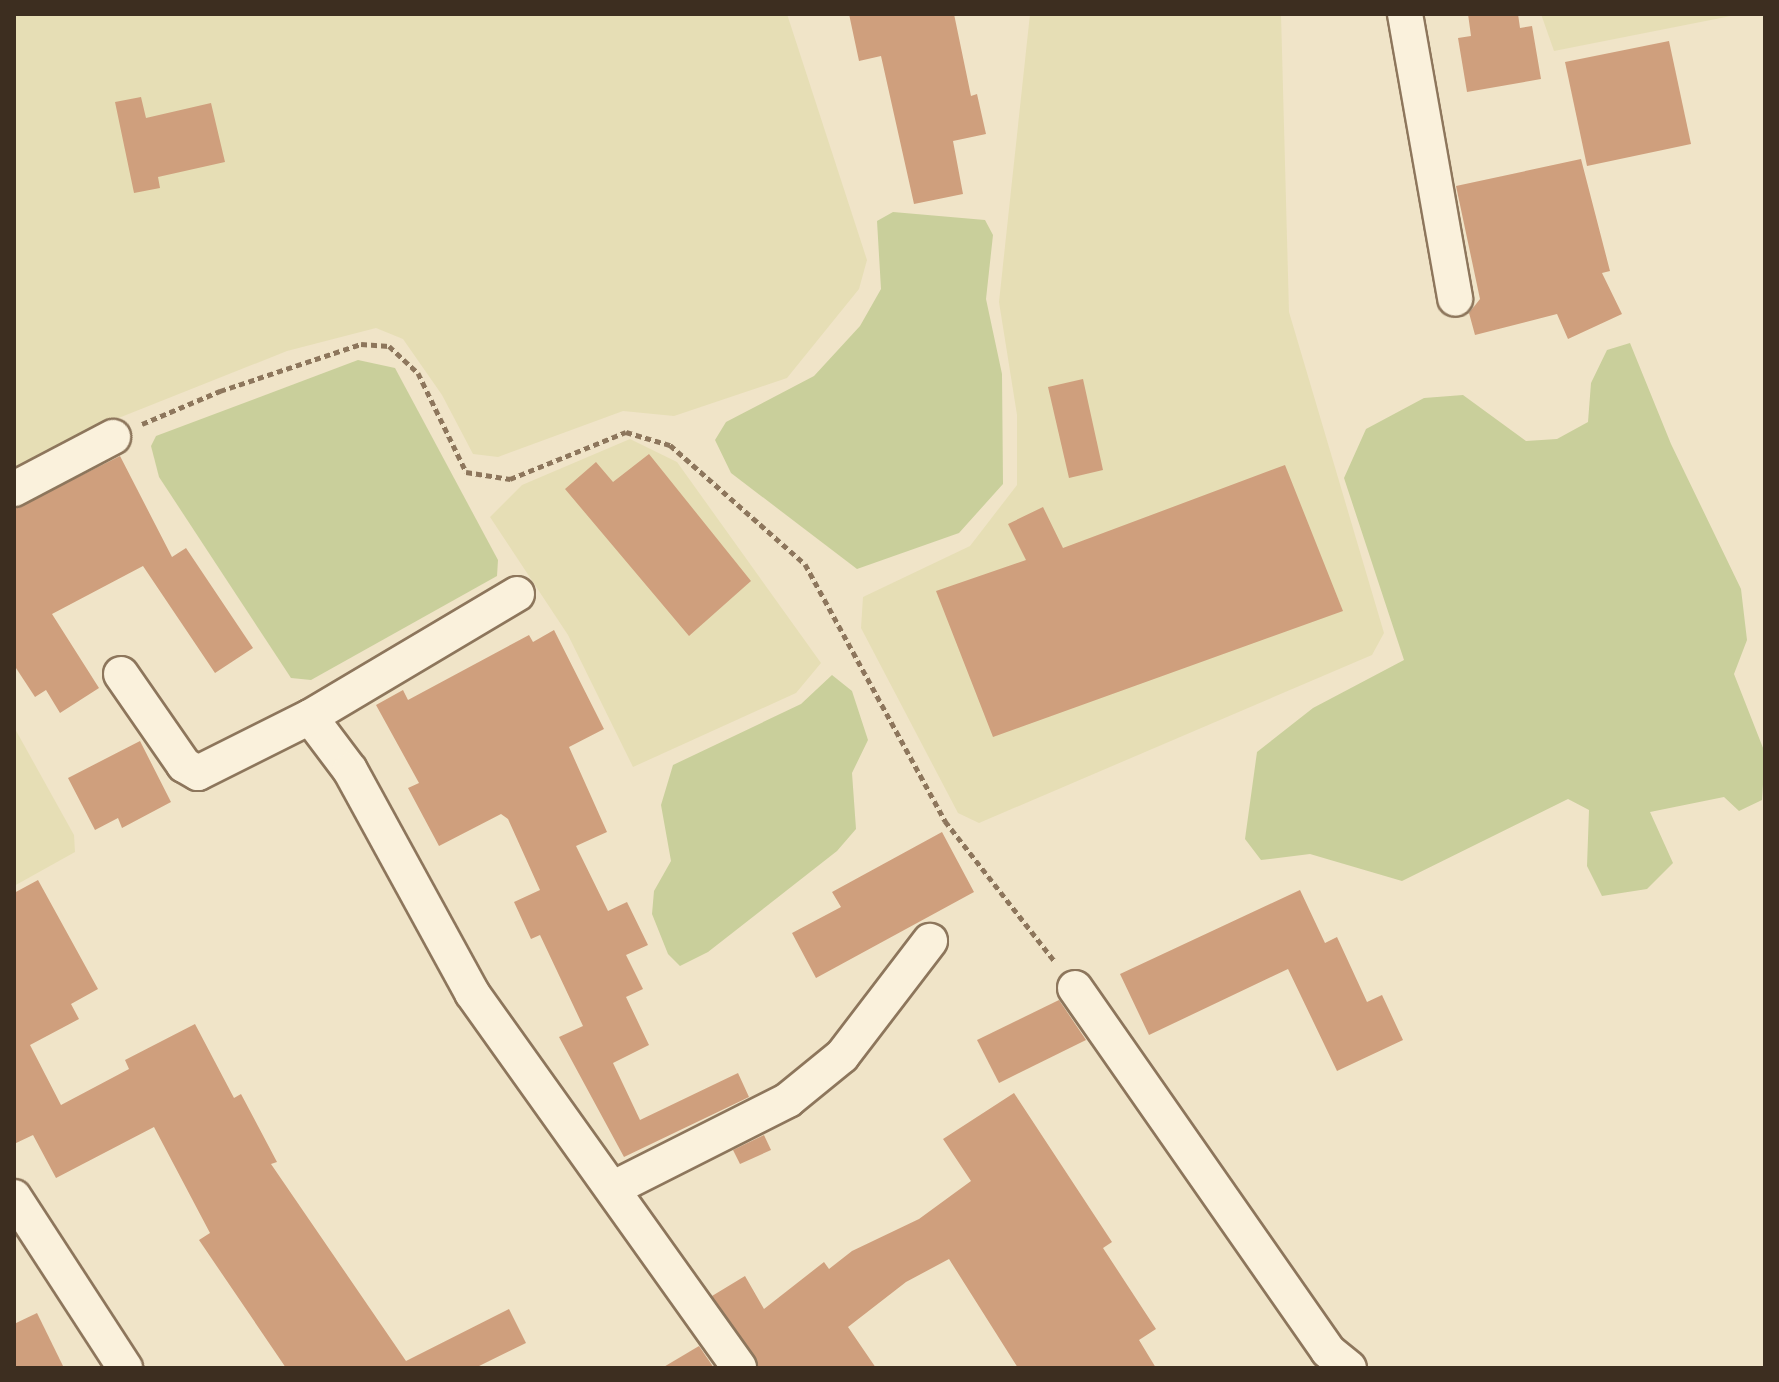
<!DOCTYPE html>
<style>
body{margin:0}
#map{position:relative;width:1779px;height:1382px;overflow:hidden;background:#f0e4c8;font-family:"Playfair Display",serif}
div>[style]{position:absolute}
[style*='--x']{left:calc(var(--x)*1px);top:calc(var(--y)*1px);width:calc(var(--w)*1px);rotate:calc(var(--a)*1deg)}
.farmland>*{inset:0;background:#e6deb5}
.green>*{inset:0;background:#c9cf9b}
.building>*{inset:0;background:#cf9f7d}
.path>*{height:5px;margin-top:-2.5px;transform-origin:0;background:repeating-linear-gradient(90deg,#8d765c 0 6px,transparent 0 10px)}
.roads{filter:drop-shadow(2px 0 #8d765c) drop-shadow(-2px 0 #8d765c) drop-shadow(0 2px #8d765c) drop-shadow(0 -2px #8d765c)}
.street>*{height:34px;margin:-17px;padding:0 17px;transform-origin:17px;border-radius:17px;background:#faf1dc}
span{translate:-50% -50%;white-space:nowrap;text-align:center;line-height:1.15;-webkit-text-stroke:6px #f7eed8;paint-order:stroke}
.frame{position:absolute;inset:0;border:16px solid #3d2e20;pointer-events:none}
</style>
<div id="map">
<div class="farmland">
<i style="clip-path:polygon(14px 14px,787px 14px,867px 260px,859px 289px,787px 378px,674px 416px,623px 411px,498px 457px,473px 454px,442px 395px,403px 339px,376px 328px,287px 351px,106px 423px,14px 472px)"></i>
<i style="clip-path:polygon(1030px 14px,1281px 14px,1289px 312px,1384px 633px,1372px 655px,979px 823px,958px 813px,861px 628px,863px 597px,970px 546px,1017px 485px,1017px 415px,999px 302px)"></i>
<i style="clip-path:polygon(1541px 14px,1741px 14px,1554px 51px)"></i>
<i style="clip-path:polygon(630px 439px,677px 462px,821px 663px,796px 693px,633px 767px,568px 635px,490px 517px,522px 485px)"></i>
<i style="clip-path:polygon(14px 727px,74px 835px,75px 852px,14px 886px)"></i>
</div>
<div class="green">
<i style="clip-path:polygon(893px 212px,985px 220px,993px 235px,986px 299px,1002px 374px,1003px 484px,959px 533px,857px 569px,731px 473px,715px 440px,726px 422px,814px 376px,860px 326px,881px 289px,877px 221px)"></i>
<i style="clip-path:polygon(1630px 343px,1671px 444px,1741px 589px,1747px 640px,1734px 674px,1765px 753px,1762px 800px,1739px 811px,1724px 797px,1650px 812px,1673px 863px,1647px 889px,1602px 896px,1587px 866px,1589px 810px,1568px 799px,1402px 881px,1310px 854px,1261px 860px,1245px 839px,1257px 752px,1313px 708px,1404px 660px,1344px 478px,1366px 429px,1424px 398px,1463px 395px,1526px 441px,1557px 439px,1588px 422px,1591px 383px,1607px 350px)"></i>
<i style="clip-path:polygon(358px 360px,395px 368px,498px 560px,497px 576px,311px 680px,291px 678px,159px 477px,151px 446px,156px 436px)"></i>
<i style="clip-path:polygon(832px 675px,852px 691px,868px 740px,852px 773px,856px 829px,837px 851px,708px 952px,680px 966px,668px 954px,652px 914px,654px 891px,671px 861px,661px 805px,673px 765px,801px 704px)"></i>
</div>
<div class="building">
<i style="clip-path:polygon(849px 14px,954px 14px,971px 96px,977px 94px,986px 134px,953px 141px,963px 194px,914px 204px,881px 56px,859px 61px)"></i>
<i style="clip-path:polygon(1468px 14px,1518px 14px,1520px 28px,1532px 26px,1541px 79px,1467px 92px,1458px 38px,1471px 36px)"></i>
<i style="clip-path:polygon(1669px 41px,1691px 144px,1587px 166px,1565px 62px)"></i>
<i style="clip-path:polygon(141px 97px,146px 118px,211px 103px,225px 162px,158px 177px,160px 188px,134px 193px,115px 102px)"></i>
<i style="clip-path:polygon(1581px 159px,1610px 271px,1602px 273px,1622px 314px,1568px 339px,1557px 314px,1475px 335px,1469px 313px,1480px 299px,1456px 186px)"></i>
<i style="clip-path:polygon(1083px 379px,1103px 470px,1069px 478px,1048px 387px)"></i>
<i style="clip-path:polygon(649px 454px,751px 581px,689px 636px,565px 489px,596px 462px,613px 482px)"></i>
<i style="clip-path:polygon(120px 456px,172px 557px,186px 548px,253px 648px,215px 673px,143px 566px,52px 614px,99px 688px,60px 713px,46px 690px,35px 697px,14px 665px,14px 509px)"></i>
<i style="clip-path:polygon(1285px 465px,1343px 611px,993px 737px,936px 591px,1026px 560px,1008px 524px,1043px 507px,1063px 548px)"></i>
<i style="clip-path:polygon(554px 630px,604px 729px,569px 747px,607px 832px,576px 846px,608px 911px,627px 902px,648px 945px,626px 955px,643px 989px,626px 997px,649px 1045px,613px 1063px,640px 1120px,738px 1073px,749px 1097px,624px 1157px,559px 1037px,583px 1026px,540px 935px,531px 939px,514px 902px,540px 890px,508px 819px,501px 814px,439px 846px,408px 788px,419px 783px,376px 705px,403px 690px,408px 700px,529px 635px,533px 642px)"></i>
<i style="clip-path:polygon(140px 741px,171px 802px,122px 828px,118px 818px,95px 830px,68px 778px)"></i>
<i style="clip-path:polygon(942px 832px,974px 892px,816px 978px,792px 933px,841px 907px,832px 892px)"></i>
<i style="clip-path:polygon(38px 880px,98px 989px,71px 1004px,79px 1019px,30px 1045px,61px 1105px,129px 1069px,125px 1060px,195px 1024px,234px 1098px,241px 1094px,277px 1162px,271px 1164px,406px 1361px,509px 1309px,526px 1343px,475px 1368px,286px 1368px,199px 1240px,210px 1233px,154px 1127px,56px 1178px,33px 1135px,14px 1144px,14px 893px)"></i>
<i style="clip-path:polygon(1300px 890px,1325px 943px,1337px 937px,1367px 1002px,1382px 995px,1403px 1040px,1337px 1071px,1288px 969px,1149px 1035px,1120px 974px)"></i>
<i style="clip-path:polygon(1059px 1000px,1086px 1040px,999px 1083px,977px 1040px)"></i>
<i style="clip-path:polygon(1014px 1093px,1112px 1242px,1103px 1248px,1156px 1329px,1139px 1340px,1156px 1368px,1018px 1368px,949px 1259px,906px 1282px,848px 1327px,876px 1368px,759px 1368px,712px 1296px,745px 1276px,764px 1309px,824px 1262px,829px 1269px,852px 1251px,919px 1219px,971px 1181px,943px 1139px)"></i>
<i style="clip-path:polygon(764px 1135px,771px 1150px,740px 1164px,733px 1150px)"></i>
<i style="clip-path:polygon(37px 1313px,64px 1368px,14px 1368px,14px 1324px)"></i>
<i style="clip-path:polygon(699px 1346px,714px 1368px,662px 1368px)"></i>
</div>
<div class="path">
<i style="--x:142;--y:424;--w:85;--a:-22.9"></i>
<i style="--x:220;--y:391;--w:149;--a:-18.4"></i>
<i style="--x:361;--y:344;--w:28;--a:4"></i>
<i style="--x:389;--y:346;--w:40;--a:43"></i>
<i style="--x:418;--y:373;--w:110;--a:64.1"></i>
<i style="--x:466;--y:472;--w:45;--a:9"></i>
<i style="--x:510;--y:479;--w:125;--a:-22.1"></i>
<i style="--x:626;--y:432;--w:46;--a:16.5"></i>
<i style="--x:670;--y:445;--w:180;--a:41.4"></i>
<i style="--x:805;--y:564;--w:293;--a:61.4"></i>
<i style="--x:945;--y:821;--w:179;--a:52"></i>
</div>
<div class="roads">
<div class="street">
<i style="--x:1405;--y:14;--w:289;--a:80"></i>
<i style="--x:14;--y:489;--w:112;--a:-27.7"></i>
<i style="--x:517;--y:594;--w:241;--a:149.3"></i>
<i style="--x:310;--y:717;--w:66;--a:53"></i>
<i style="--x:350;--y:770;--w:254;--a:61.3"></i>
<i style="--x:472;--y:993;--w:460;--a:54.5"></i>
<i style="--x:121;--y:674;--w:111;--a:55.3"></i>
<i style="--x:184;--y:765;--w:16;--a:30"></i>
<i style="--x:198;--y:773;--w:125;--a:-26.6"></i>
<i style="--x:1075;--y:988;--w:442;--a:55.1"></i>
<i style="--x:1328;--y:1351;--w:27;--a:39"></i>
<i style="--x:614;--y:1188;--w:195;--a:-26.8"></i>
<i style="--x:788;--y:1100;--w:70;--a:-39.2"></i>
<i style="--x:842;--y:1056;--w:145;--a:-52.6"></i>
<i style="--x:14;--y:1197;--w:204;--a:57"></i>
</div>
</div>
<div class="frame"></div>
</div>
